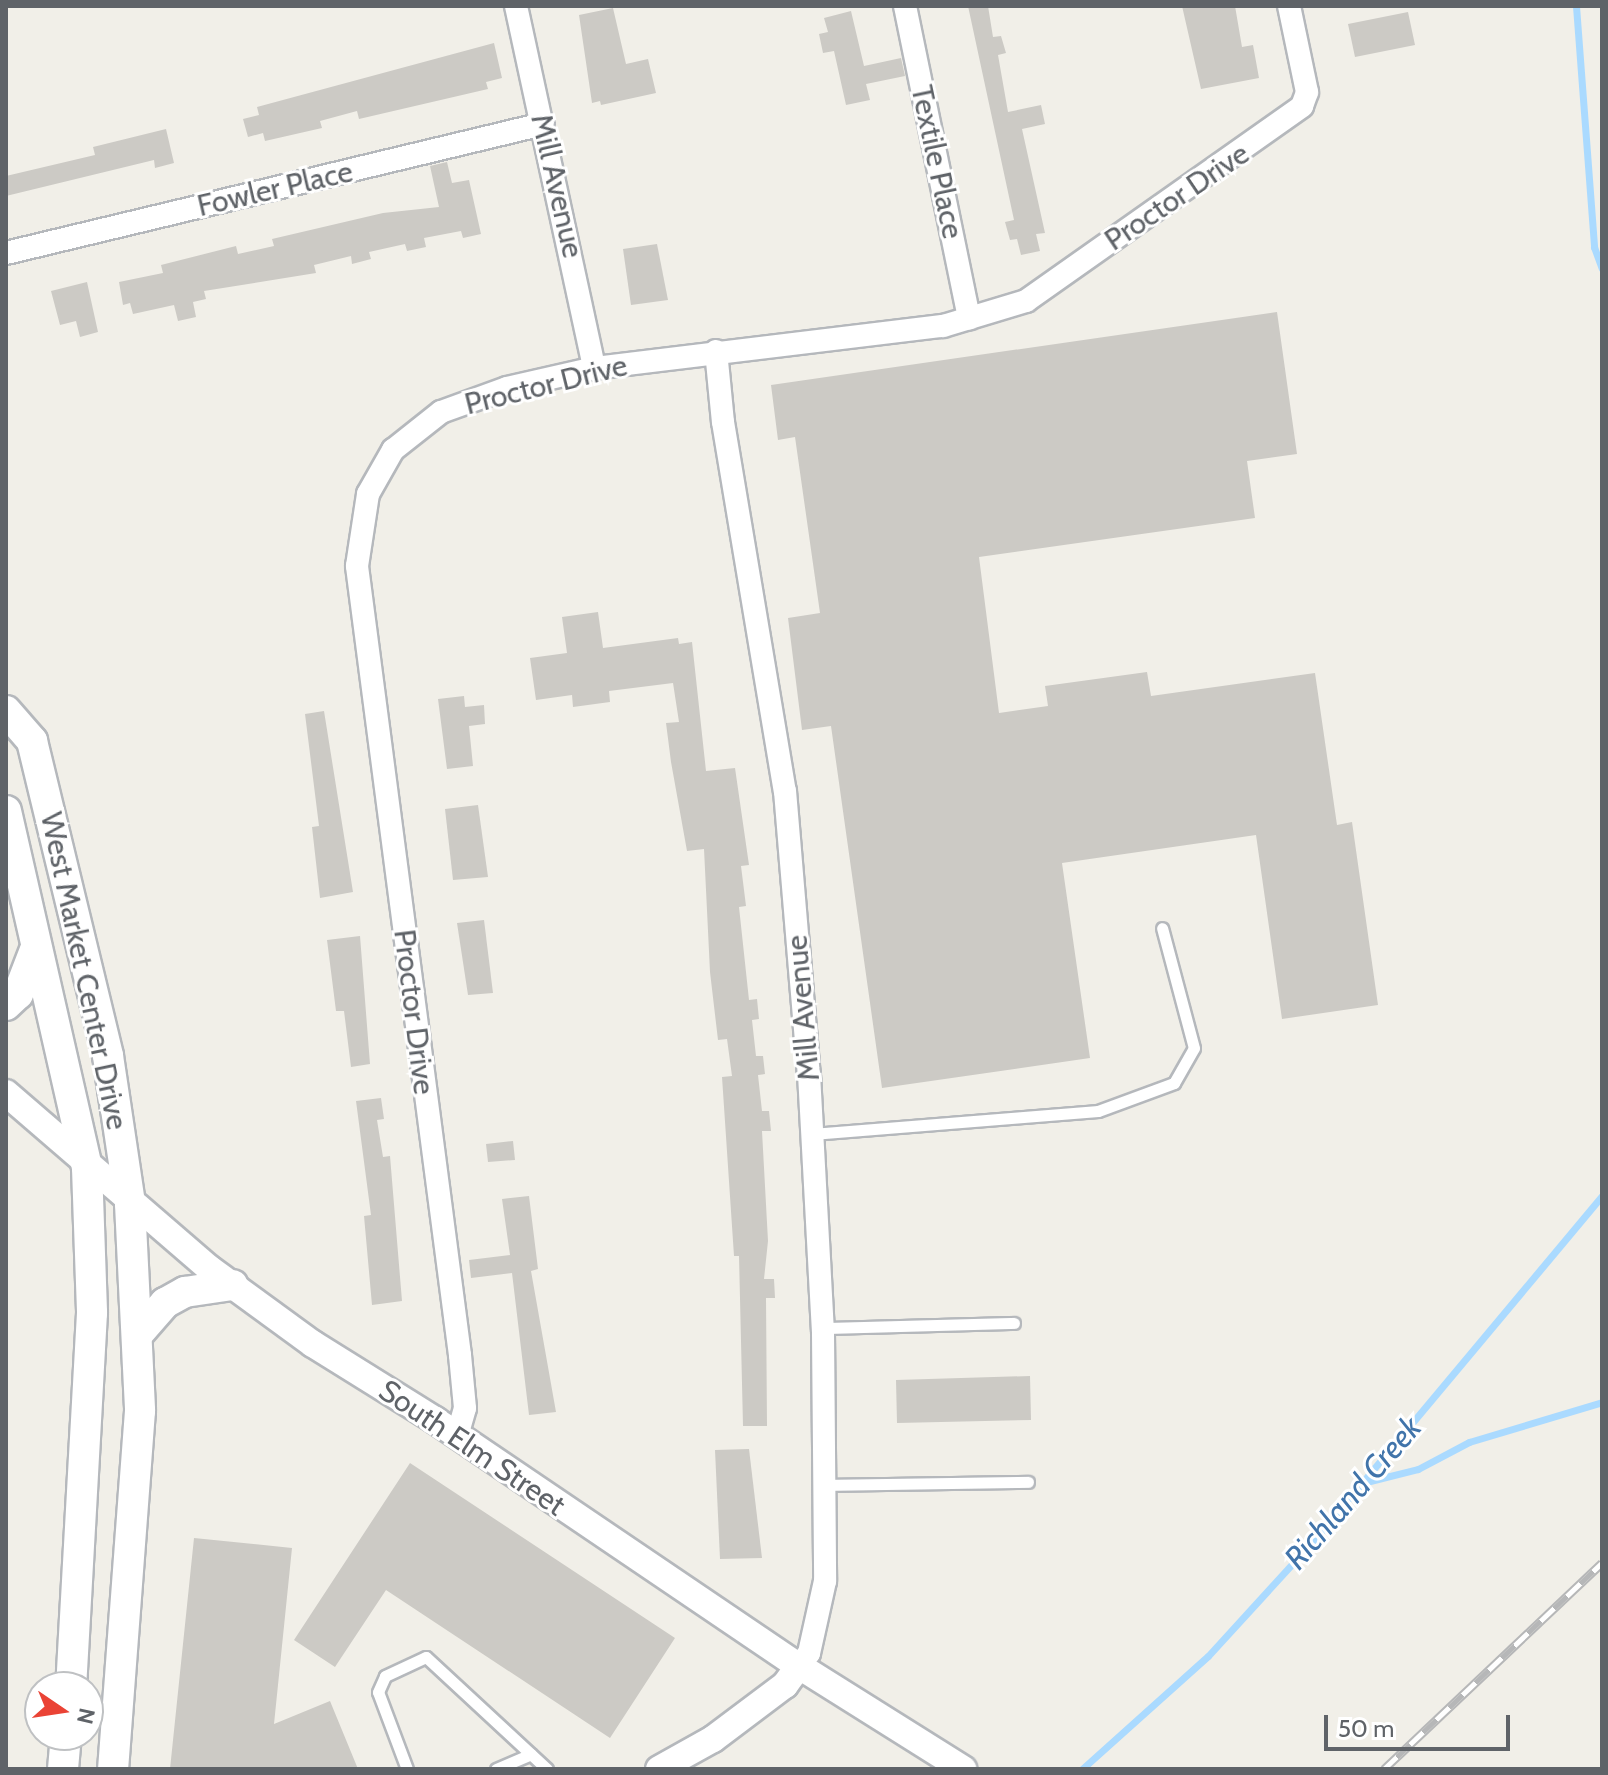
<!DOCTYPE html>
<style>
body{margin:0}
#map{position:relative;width:1608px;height:1775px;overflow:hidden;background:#f1efe8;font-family:Cabin,sans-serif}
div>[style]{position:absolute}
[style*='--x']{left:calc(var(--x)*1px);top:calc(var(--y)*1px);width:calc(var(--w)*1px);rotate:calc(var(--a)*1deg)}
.stream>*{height:7px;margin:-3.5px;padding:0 3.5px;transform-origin:3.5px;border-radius:3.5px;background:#aadaff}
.building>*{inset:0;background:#cccac5}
.roads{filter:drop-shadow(2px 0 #b5b8bc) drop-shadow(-2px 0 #b5b8bc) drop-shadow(0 2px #b5b8bc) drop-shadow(0 -2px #b5b8bc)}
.service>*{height:11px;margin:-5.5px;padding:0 5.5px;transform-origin:5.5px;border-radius:5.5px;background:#fff}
.minor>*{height:22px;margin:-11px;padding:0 11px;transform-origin:11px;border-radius:11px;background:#fff}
.tertiary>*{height:26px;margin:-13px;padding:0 13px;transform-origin:13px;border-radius:13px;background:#fff}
.secondary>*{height:30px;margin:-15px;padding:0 15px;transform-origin:15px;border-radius:15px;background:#fff}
.rail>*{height:9px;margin-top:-4.5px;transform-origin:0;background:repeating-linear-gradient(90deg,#fff 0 18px,#b6b7b8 0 36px);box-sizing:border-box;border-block:2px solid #b6b7b8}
span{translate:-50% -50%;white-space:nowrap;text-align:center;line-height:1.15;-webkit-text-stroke:6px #fff;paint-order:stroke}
.street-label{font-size:30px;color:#5f6368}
.water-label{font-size:32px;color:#4174aa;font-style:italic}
.frame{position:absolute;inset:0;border:8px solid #5f6368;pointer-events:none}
.north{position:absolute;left:24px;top:1671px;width:80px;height:80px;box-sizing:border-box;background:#fff;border:2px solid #bfc1c3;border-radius:50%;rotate:103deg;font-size:22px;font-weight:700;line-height:32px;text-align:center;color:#5f6368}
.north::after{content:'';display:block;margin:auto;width:28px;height:36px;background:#ea4335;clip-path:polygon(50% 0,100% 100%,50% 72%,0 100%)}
.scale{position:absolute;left:1324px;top:1715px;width:186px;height:36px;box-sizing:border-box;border:4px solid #5f6368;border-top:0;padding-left:10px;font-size:24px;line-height:28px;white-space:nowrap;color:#5f6368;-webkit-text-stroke:6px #fff;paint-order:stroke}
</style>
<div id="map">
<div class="stream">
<i style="--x:1576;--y:6;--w:242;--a:85.7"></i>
<i style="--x:1594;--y:247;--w:23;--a:70"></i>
<i style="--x:1370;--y:1481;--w:49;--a:-14"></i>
<i style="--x:1418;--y:1469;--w:58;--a:-27.9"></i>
<i style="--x:1469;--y:1442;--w:139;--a:-16.7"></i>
<i style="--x:1082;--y:1769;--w:169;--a:-41.9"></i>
<i style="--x:1208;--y:1656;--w:159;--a:-47.6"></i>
<i style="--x:1315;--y:1539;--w:447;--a:-50.1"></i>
</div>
<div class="building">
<i style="clip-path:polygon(968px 6px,988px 6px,993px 37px,1001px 36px,1006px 53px,998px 55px,1008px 112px,1041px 105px,1045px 124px,1022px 129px,1045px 233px,1036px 234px,1040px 251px,1021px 255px,1017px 239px,1010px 240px,1005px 222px,1014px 220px)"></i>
<i style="clip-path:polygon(1182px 6px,1235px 6px,1242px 47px,1253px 45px,1259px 78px,1201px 89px)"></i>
<i style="clip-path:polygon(613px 8px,626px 64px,648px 59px,656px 93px,601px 105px,600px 101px,592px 103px,579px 15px)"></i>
<i style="clip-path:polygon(851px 11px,864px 66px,901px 58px,905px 76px,866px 84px,870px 100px,846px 105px,834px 51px,823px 53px,819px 34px,828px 32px,824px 18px)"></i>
<i style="clip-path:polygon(1408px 12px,1415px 45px,1355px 57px,1348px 24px)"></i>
<i style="clip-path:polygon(494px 43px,502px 78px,486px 82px,488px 89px,359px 119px,357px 111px,320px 121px,322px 128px,265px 141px,263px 133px,248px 137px,243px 119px,259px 115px,257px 107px)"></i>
<i style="clip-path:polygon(166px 129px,174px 163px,155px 168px,154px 160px,6px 196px,6px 176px,95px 155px,93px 147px)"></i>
<i style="clip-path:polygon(447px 162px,452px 183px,469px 180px,481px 234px,463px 238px,461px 231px,424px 238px,426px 247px,407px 251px,405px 244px,369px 252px,371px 259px,352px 264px,351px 256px,314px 265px,316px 273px,204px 291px,206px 299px,193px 302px,196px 317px,178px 321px,174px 305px,133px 314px,130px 303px,123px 305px,119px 282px,163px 273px,161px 265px,236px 246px,238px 254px,274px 246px,272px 239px,383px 213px,439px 207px,430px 166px)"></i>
<i style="clip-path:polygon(657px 244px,668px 300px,631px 305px,623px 249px)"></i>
<i style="clip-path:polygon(87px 282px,98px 332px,80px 337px,76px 321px,60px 325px,51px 291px)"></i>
<i style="clip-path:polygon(1277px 312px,1297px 454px,1247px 461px,1255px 518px,979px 557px,999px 713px,1048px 706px,1045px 686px,1147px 672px,1151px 696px,1315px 673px,1337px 825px,1352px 822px,1378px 1005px,1282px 1019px,1256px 835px,1062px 863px,1090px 1058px,882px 1088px,831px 726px,802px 730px,788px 618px,820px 613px,795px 437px,778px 440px,771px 385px)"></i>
<i style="clip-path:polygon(598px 612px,603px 648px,678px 638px,679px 644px,692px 642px,706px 771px,735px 768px,749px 865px,741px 866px,746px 906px,739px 907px,749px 1000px,757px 999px,759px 1019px,752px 1020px,756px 1056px,763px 1056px,765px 1074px,758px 1075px,762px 1111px,769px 1111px,771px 1131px,762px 1131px,768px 1241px,764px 1279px,774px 1279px,775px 1298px,766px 1298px,767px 1426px,743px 1426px,739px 1256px,734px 1256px,722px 1077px,732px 1076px,727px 1039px,718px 1040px,710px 972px,704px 849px,687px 851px,671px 762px,666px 723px,679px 722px,673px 683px,609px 691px,610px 702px,573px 707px,572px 695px,536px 700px,530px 658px,567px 653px,562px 617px)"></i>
<i style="clip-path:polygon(464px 696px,465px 707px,484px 705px,485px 724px,469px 726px,473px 766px,447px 769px,438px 699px)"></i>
<i style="clip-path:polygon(324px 711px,353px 892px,320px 898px,312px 827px,319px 826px,305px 714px)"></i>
<i style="clip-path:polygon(478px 805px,488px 877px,453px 880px,445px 809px)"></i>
<i style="clip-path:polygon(484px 920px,493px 993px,468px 995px,457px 923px)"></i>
<i style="clip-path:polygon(360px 936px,370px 1064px,351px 1067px,344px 1011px,336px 1011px,327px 940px)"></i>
<i style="clip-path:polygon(381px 1098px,384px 1119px,377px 1120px,383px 1157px,390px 1156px,402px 1301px,372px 1305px,364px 1216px,371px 1215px,356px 1101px)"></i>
<i style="clip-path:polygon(513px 1141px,515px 1160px,488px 1162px,486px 1144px)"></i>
<i style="clip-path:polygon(529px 1196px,538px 1269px,531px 1271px,556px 1412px,529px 1415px,512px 1273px,471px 1278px,469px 1260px,510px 1255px,502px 1199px)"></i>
<i style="clip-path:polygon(1030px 1376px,1031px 1420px,897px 1423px,896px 1380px)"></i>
<i style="clip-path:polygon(749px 1449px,762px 1558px,720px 1559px,715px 1450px)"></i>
<i style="clip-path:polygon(410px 1463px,675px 1638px,610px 1738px,386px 1590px,335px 1667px,294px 1640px)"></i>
<i style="clip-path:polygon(194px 1538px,292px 1548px,274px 1724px,330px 1701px,358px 1769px,170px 1769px)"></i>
</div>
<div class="roads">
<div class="service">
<i style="--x:812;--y:1134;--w:287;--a:-4.6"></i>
<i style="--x:1098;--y:1111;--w:81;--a:-20.2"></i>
<i style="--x:1174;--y:1083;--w:40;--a:-60.3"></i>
<i style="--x:1194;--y:1048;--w:124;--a:-104.9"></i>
<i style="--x:823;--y:1328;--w:191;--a:-1.5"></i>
<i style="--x:826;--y:1485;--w:202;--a:-0.9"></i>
<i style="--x:407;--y:1769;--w:82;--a:-110.6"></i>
<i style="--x:378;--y:1692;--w:17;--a:-66"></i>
<i style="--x:385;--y:1676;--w:45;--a:-24.9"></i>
<i style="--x:426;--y:1657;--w:165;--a:42.8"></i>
<i style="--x:496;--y:1769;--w:38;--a:-23"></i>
</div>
<div class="minor">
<i style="--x:516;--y:6;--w:370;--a:77.8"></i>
<i style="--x:905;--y:6;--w:319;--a:78.4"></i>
<i style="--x:6;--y:253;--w:552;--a:-13.51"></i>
<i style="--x:716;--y:351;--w:71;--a:84.4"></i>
<i style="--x:723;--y:422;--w:374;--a:80.5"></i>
<i style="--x:785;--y:791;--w:284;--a:85.2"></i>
<i style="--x:809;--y:1074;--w:259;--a:86.9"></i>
<i style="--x:823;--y:1333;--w:248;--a:89.5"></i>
<i style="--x:825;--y:1581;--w:74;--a:102.5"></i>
<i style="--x:809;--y:1653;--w:16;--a:128"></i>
<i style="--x:457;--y:1436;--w:29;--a:-74"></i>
<i style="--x:465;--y:1408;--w:53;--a:-95.4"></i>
<i style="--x:460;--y:1355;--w:796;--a:-97.44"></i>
<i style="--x:357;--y:566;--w:73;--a:-81.3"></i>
<i style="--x:368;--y:494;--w:51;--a:-60.4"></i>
<i style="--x:393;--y:450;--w:61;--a:-38.4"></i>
<i style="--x:441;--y:412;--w:70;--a:-20"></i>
<i style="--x:507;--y:388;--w:89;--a:-12.9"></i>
<i style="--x:594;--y:368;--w:352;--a:-6.9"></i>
<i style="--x:943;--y:326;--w:87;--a:-16.8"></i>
<i style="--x:1026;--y:301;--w:338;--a:-35.2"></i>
<i style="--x:1302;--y:106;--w:15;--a:-70"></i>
<i style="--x:1307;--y:92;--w:88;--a:-101.8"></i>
</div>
<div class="tertiary">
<i style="--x:6;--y:1093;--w:269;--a:40.8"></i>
<i style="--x:210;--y:1269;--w:127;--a:36.1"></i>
<i style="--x:313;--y:1344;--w:144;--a:31.9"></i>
<i style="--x:435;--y:1420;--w:439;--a:34.1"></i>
<i style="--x:799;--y:1666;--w:194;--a:32.1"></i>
<i style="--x:659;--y:1769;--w:62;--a:-29.1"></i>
<i style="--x:713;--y:1739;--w:90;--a:-36.9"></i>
<i style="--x:785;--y:1685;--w:24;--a:-54"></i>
</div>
<div class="secondary">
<i style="--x:6;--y:711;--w:40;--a:49"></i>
<i style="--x:32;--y:741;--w:324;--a:76.4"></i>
<i style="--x:108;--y:1056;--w:150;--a:81.5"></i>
<i style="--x:130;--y:1204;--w:207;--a:87.2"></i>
<i style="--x:140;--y:1411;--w:359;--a:94.3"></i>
<i style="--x:6;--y:811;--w:366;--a:77.2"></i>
<i style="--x:87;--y:1168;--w:145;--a:88"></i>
<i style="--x:92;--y:1313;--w:375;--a:93.2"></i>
<i style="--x:6;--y:1005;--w:16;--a:-43"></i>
<i style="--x:18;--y:994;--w:50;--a:-69"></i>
<i style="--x:137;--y:1335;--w:43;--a:-48.8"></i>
<i style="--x:165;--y:1303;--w:23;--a:-29"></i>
<i style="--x:185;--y:1292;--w:48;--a:-8.5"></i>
<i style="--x:63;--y:1769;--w:34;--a:-85"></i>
</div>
</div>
<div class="rail">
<i style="--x:1384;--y:1769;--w:300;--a:-43.4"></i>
</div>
<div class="street-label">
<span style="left:937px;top:162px;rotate:78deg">Textile Place</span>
<span style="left:557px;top:186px;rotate:77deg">Mill Avenue</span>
<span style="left:275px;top:189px;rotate:-13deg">Fowler Place</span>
<span style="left:1177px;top:197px;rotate:-34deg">Proctor Drive</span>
<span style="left:546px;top:385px;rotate:-14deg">Proctor Drive</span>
<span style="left:84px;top:971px;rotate:78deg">West Market Center Drive</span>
<span style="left:803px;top:1008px;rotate:-95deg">Mill Avenue</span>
<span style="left:414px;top:1012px;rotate:83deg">Proctor Drive</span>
<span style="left:472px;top:1448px;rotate:34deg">South Elm Street</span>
</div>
<div class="water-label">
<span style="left:1353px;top:1493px;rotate:-49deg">Richland Creek</span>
</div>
<div class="frame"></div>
<div class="north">N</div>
<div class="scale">50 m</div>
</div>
